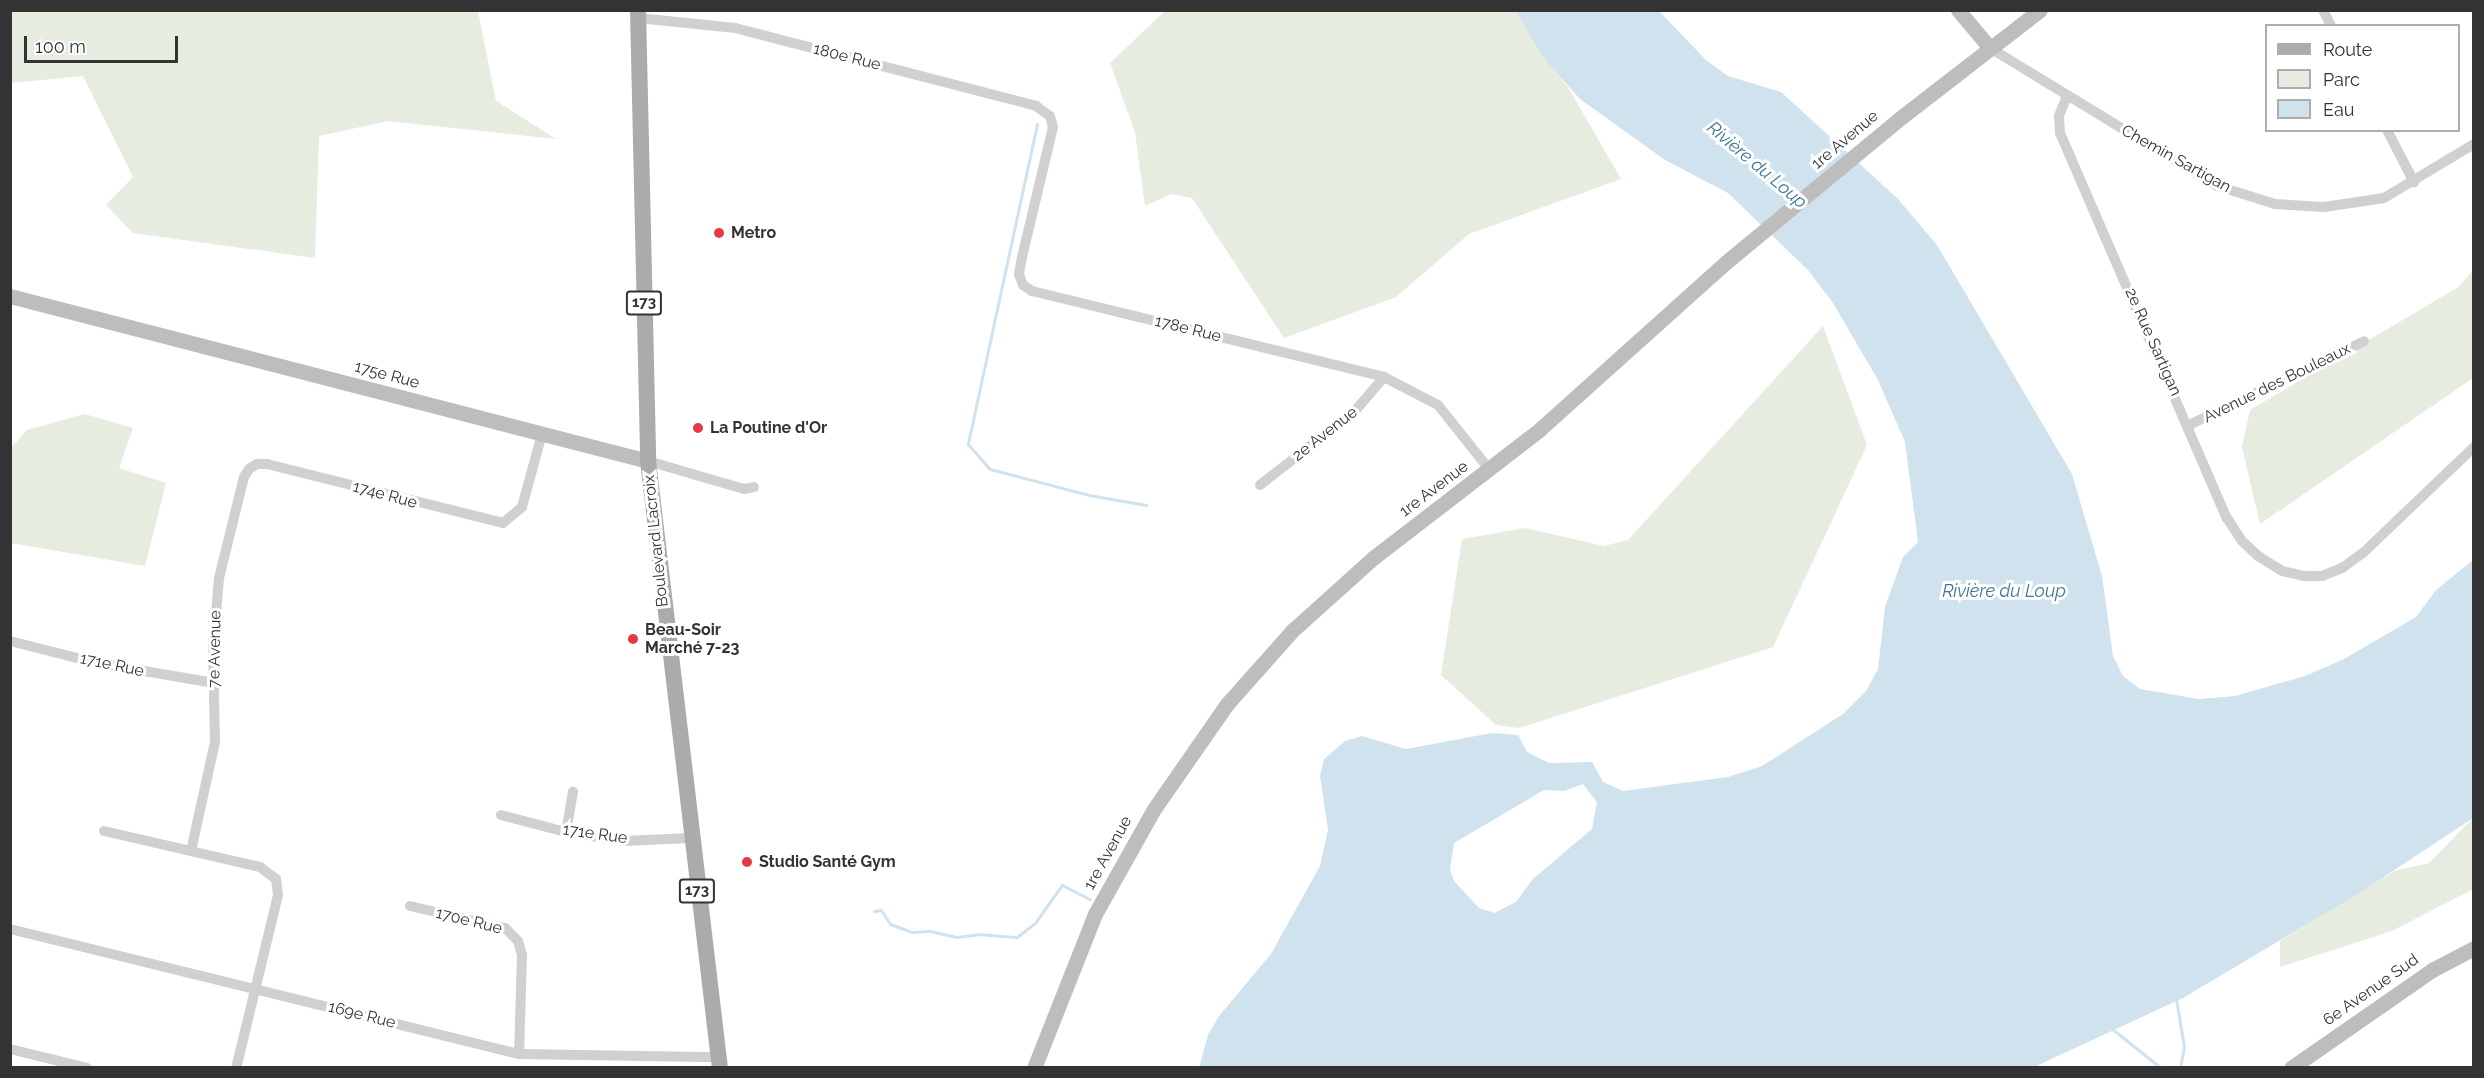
<!DOCTYPE html>
<meta charset="utf-8">
<style>
body{margin:0}
#map{position:relative;width:2484px;height:1078px;overflow:hidden;background:#fff;font-family:Raleway,sans-serif}
div>[style]{position:absolute}
[style*='--x']{left:calc(var(--x)*1px);top:calc(var(--y)*1px);width:calc(var(--w)*1px);rotate:calc(var(--a)*1deg)}
.green>*{inset:0;background:#e6ecdf}
.water>*{inset:0;background:#cfe2ee}
.stream>*{height:3px;margin:-1.5px;padding:0 1.5px;transform-origin:1.5px;border-radius:1.5px;background:#cfe2ee}
.street>*{height:10px;margin:-5px;padding:0 5px;transform-origin:5px;border-radius:5px;background:#d0d0d0}
.secondary>*{height:15px;margin:-7.5px;padding:0 7.5px;transform-origin:7.5px;border-radius:7.5px;background:#bdbdbd}
.primary>*{height:16px;margin:-8px;padding:0 8px;transform-origin:8px;border-radius:8px;background:#ababab}
.dots>*{width:16px;height:16px;translate:-50% -50%;box-sizing:border-box;border:3px solid #fff;border-radius:50%}
span{translate:-50% -50%;white-space:nowrap;text-align:center;line-height:1.15;-webkit-text-stroke:6px #fff;paint-order:stroke}
.shield-label span{padding:2px 4px;background:#fff;border:2px solid;border-radius:4px;-webkit-text-stroke-width:0}
.shield-label{font-size:15px;color:#333;font-weight:700}
.street-label{font-size:16px;color:#333}
.poi-label{font-size:16px;color:#333;font-weight:700}
.left{translate:0 -50%;text-align:left}
.water-label{font-size:18px;color:#3f7597;font-style:italic}
.frame{position:absolute;inset:0;border:12px solid #333;pointer-events:none}
.legend{position:absolute;left:2265px;top:24px;width:195px;height:108px;box-sizing:border-box;background:#fff;border:2px solid #adadad;margin:0;padding:8px 10px;list-style:none;font-size:18px;color:#333}
.legend li{display:flex;align-items:center;gap:12px;height:30px}
.legend b{width:30px;border:2px solid #adadad}
.scale{position:absolute;left:24px;top:36px;width:154px;height:27px;box-sizing:border-box;border:3px solid #333;border-top:0;padding-left:8px;font-size:18px;line-height:21px;white-space:nowrap;color:#333;-webkit-text-stroke:4px #fff;paint-order:stroke}
</style>
<div id="map">
<div class="green">
<i style="clip-path:polygon(11px 10px,478px 11px,496px 101px,556px 139px,388px 121px,319px 136px,315px 258px,133px 233px,106px 205px,133px 177px,83px 76px,11px 83px)"></i>
<i style="clip-path:polygon(1165px 11px,1516px 11px,1543px 56px,1568px 87px,1621px 179px,1469px 234px,1396px 297px,1284px 338px,1192px 198px,1171px 194px,1145px 206px,1135px 132px,1110px 63px)"></i>
<i style="clip-path:polygon(2473px 271px,2473px 378px,2260px 524px,2242px 447px,2250px 410px,2457px 288px)"></i>
<i style="clip-path:polygon(1823px 326px,1867px 445px,1773px 647px,1519px 728px,1496px 725px,1441px 675px,1462px 539px,1525px 528px,1604px 546px,1628px 540px)"></i>
<i style="clip-path:polygon(85px 414px,133px 428px,119px 468px,166px 483px,145px 566px,11px 543px,11px 448px,27px 430px)"></i>
<i style="clip-path:polygon(2473px 818px,2473px 889px,2392px 931px,2280px 967px,2280px 941px,2394px 871px,2429px 863px)"></i>
</div>
<div class="water">
<i style="clip-path:polygon(evenodd,1516px 11px,1659px 11px,1707px 61px,1728px 76px,1781px 92px,1897px 198px,1937px 245px,2072px 474px,2102px 576px,2113px 656px,2123px 676px,2140px 689px,2199px 699px,2235px 696px,2305px 676px,2344px 659px,2416px 617px,2436px 590px,2473px 560px,2473px 818px,2361px 892px,2183px 998px,2034px 1067px,1199px 1068px,1208px 1035px,1219px 1016px,1271px 954px,1320px 866px,1328px 830px,1320px 776px,1324px 759px,1345px 741px,1362px 736px,1406px 749px,1492px 733px,1518px 735px,1527px 752px,1549px 763px,1592px 762px,1603px 782px,1623px 791px,1728px 777px,1762px 766px,1843px 714px,1866px 691px,1878px 669px,1885px 607px,1903px 557px,1918px 542px,1905px 442px,1878px 380px,1833px 303px,1808px 270px,1728px 193px,1665px 160px,1580px 99px,1542px 56px,1516px 11px,1583px 784px,1597px 802px,1592px 829px,1533px 879px,1516px 902px,1494px 913px,1479px 908px,1454px 881px,1450px 870px,1454px 843px,1544px 790px,1564px 791px,1583px 784px)"></i>
</div>
<div class="stream">
<i style="--x:1037;--y:124;--w:327;--a:102.2"></i>
<i style="--x:968;--y:444;--w:33;--a:49"></i>
<i style="--x:990;--y:469;--w:102;--a:14.7"></i>
<i style="--x:1089;--y:495;--w:58;--a:10"></i>
<i style="--x:874;--y:911;--w:7;--a:-8"></i>
<i style="--x:881;--y:910;--w:17;--a:57"></i>
<i style="--x:890;--y:924;--w:23;--a:20"></i>
<i style="--x:912;--y:932;--w:18;--a:-3"></i>
<i style="--x:930;--y:931;--w:27;--a:13"></i>
<i style="--x:956;--y:937;--w:23;--a:-7"></i>
<i style="--x:979;--y:934;--w:38;--a:5"></i>
<i style="--x:1017;--y:937;--w:23;--a:-38"></i>
<i style="--x:1035;--y:923;--w:47;--a:-54.6"></i>
<i style="--x:1062;--y:885;--w:31;--a:27"></i>
<i style="--x:2176;--y:999;--w:49;--a:80.5"></i>
<i style="--x:2184;--y:1047;--w:21;--a:101"></i>
<i style="--x:2111;--y:1028;--w:64;--a:38.7"></i>
</div>
<div class="street">
<i style="--x:2323;--y:10;--w:18;--a:63"></i>
<i style="--x:638;--y:18;--w:98;--a:5.9"></i>
<i style="--x:735;--y:28;--w:311;--a:14.5"></i>
<i style="--x:1036;--y:106;--w:17;--a:36"></i>
<i style="--x:1050;--y:116;--w:11;--a:75"></i>
<i style="--x:1053;--y:127;--w:134;--a:103.4"></i>
<i style="--x:1022;--y:257;--w:17;--a:100"></i>
<i style="--x:1019;--y:274;--w:12;--a:70"></i>
<i style="--x:1023;--y:285;--w:11;--a:34"></i>
<i style="--x:1032;--y:291;--w:362;--a:13.7"></i>
<i style="--x:1384;--y:377;--w:61;--a:27.4"></i>
<i style="--x:1438;--y:405;--w:82;--a:51.4"></i>
<i style="--x:1990;--y:48;--w:266;--a:31.3"></i>
<i style="--x:2217;--y:186;--w:61;--a:17.2"></i>
<i style="--x:2275;--y:204;--w:49;--a:3.5"></i>
<i style="--x:2324;--y:207;--w:61;--a:-8.5"></i>
<i style="--x:2384;--y:198;--w:105;--a:-31"></i>
<i style="--x:2067;--y:96;--w:22;--a:112"></i>
<i style="--x:2059;--y:116;--w:17;--a:87"></i>
<i style="--x:2060;--y:133;--w:420;--a:66.6"></i>
<i style="--x:2227;--y:518;--w:27;--a:57"></i>
<i style="--x:2242;--y:541;--w:22;--a:43"></i>
<i style="--x:2258;--y:556;--w:28;--a:32"></i>
<i style="--x:2282;--y:571;--w:23;--a:13"></i>
<i style="--x:2304;--y:576;--w:18;--a:0"></i>
<i style="--x:2322;--y:576;--w:22;--a:-22"></i>
<i style="--x:2342;--y:568;--w:26;--a:-36"></i>
<i style="--x:2363;--y:553;--w:153;--a:-43.7"></i>
<i style="--x:2387;--y:130;--w:59;--a:62.6"></i>
<i style="--x:2189;--y:425;--w:194;--a:-25.6"></i>
<i style="--x:648;--y:461;--w:100;--a:16.3"></i>
<i style="--x:744;--y:489;--w:10;--a:-11"></i>
<i style="--x:1260;--y:485;--w:120;--a:-37.9"></i>
<i style="--x:1355;--y:411;--w:45;--a:-49.5"></i>
<i style="--x:10;--y:641;--w:90;--a:14.2"></i>
<i style="--x:97;--y:663;--w:119;--a:9.7"></i>
<i style="--x:501;--y:815;--w:67;--a:14.7"></i>
<i style="--x:566;--y:832;--w:59;--a:8.8"></i>
<i style="--x:624;--y:841;--w:66;--a:-2.6"></i>
<i style="--x:104;--y:831;--w:160;--a:13"></i>
<i style="--x:260;--y:867;--w:20;--a:37"></i>
<i style="--x:276;--y:879;--w:16;--a:83"></i>
<i style="--x:278;--y:895;--w:178;--a:103.6"></i>
<i style="--x:566;--y:832;--w:41;--a:-80.1"></i>
<i style="--x:191;--y:851;--w:112;--a:-77.6"></i>
<i style="--x:215;--y:742;--w:95;--a:-91.2"></i>
<i style="--x:213;--y:647;--w:69;--a:-85"></i>
<i style="--x:219;--y:578;--w:104;--a:-76.1"></i>
<i style="--x:244;--y:477;--w:9;--a:-58"></i>
<i style="--x:249;--y:469;--w:9;--a:-32"></i>
<i style="--x:257;--y:464;--w:10;--a:0"></i>
<i style="--x:267;--y:464;--w:243;--a:14"></i>
<i style="--x:503;--y:523;--w:25;--a:-40"></i>
<i style="--x:522;--y:507;--w:76;--a:-74.7"></i>
<i style="--x:410;--y:906;--w:98;--a:13"></i>
<i style="--x:505;--y:928;--w:18;--a:45"></i>
<i style="--x:518;--y:941;--w:15;--a:74"></i>
<i style="--x:522;--y:955;--w:99;--a:91.7"></i>
<i style="--x:10;--y:929;--w:524;--a:13.8"></i>
<i style="--x:519;--y:1054;--w:200;--a:0.9"></i>
<i style="--x:10;--y:1049;--w:79;--a:13.9"></i>
</div>
<div class="secondary">
<i style="--x:1958;--y:10;--w:50;--a:49.9"></i>
<i style="--x:10;--y:296;--w:659;--a:14.5"></i>
<i style="--x:1034;--y:1068;--w:166;--a:-68.4"></i>
<i style="--x:1095;--y:914;--w:120;--a:-60.7"></i>
<i style="--x:1154;--y:809;--w:128;--a:-55.2"></i>
<i style="--x:1227;--y:704;--w:99;--a:-48.3"></i>
<i style="--x:1293;--y:630;--w:108;--a:-42"></i>
<i style="--x:1373;--y:558;--w:210;--a:-37.6"></i>
<i style="--x:1539;--y:430;--w:250;--a:-41.9"></i>
<i style="--x:1725;--y:263;--w:226;--a:-39.6"></i>
<i style="--x:1899;--y:119;--w:178;--a:-37.7"></i>
<i style="--x:2291;--y:1068;--w:172;--a:-34.8"></i>
<i style="--x:2432;--y:970;--w:47;--a:-27.6"></i>
</div>
<div class="primary">
<i style="--x:638;--y:10;--w:451;--a:88.7"></i>
<i style="--x:648;--y:461;--w:611;--a:83.24"></i>
</div>
<div class="dots">
<i style="left:719px;top:233px;background:#e63946"></i>
<i style="left:698px;top:428px;background:#e63946"></i>
<i style="left:633px;top:639px;background:#e63946"></i>
<i style="left:747px;top:862px;background:#e63946"></i>
</div>
<div class="shield-label">
<span style="left:644px;top:303px">173</span>
<span style="left:697px;top:891px">173</span>
</div>
<div class="street-label">
<span style="left:847px;top:57px;rotate:14deg">180e Rue</span>
<span style="left:1845px;top:140px;rotate:-40deg">1re Avenue</span>
<span style="left:2176px;top:159px;rotate:29deg">Chemin Sartigan</span>
<span style="left:1188px;top:329px;rotate:14deg">178e Rue</span>
<span style="left:2153px;top:342px;rotate:66deg">2e Rue Sartigan</span>
<span style="left:387px;top:375px;rotate:15deg">175e Rue</span>
<span style="left:2277px;top:383px;rotate:-26deg">Avenue des Bouleaux</span>
<span style="left:1325px;top:434px;rotate:-38deg">2e Avenue</span>
<span style="left:1434px;top:489px;rotate:-37deg">1re Avenue</span>
<span style="left:385px;top:495px;rotate:15deg">174e Rue</span>
<span style="left:656px;top:541px;rotate:-96deg">Boulevard Lacroix</span>
<span style="left:215px;top:649px;rotate:-89deg">7e Avenue</span>
<span style="left:112px;top:665px;rotate:12deg">171e Rue</span>
<span style="left:595px;top:834px;rotate:8deg">171e Rue</span>
<span style="left:1108px;top:853px;rotate:-61deg">1re Avenue</span>
<span style="left:469px;top:921px;rotate:14deg">170e Rue</span>
<span style="left:2371px;top:990px;rotate:-35deg">6e Avenue Sud</span>
<span style="left:362px;top:1015px;rotate:14deg">169e Rue</span>
</div>
<div class="poi-label">
<span class="left" style="left:731px;top:233px">Metro</span>
<span class="left" style="left:710px;top:428px">La Poutine d'Or</span>
<span class="left" style="left:645px;top:639px">Beau-Soir<br>Marché 7-23</span>
<span class="left" style="left:759px;top:862px">Studio Santé Gym</span>
</div>
<div class="water-label">
<span style="left:1757px;top:165px;rotate:40deg">Rivière du Loup</span>
<span style="left:2004px;top:591px">Rivière du Loup</span>
</div>
<div class="frame"></div>
<ul class="legend">
<li><b style="height:8px;background:#ababab"></b>Route</li>
<li><b style="height:16px;background:#e6ecdf"></b>Parc</li>
<li><b style="height:16px;background:#cfe2ee"></b>Eau</li>
</ul>
<div class="scale">100 m</div>
</div>
